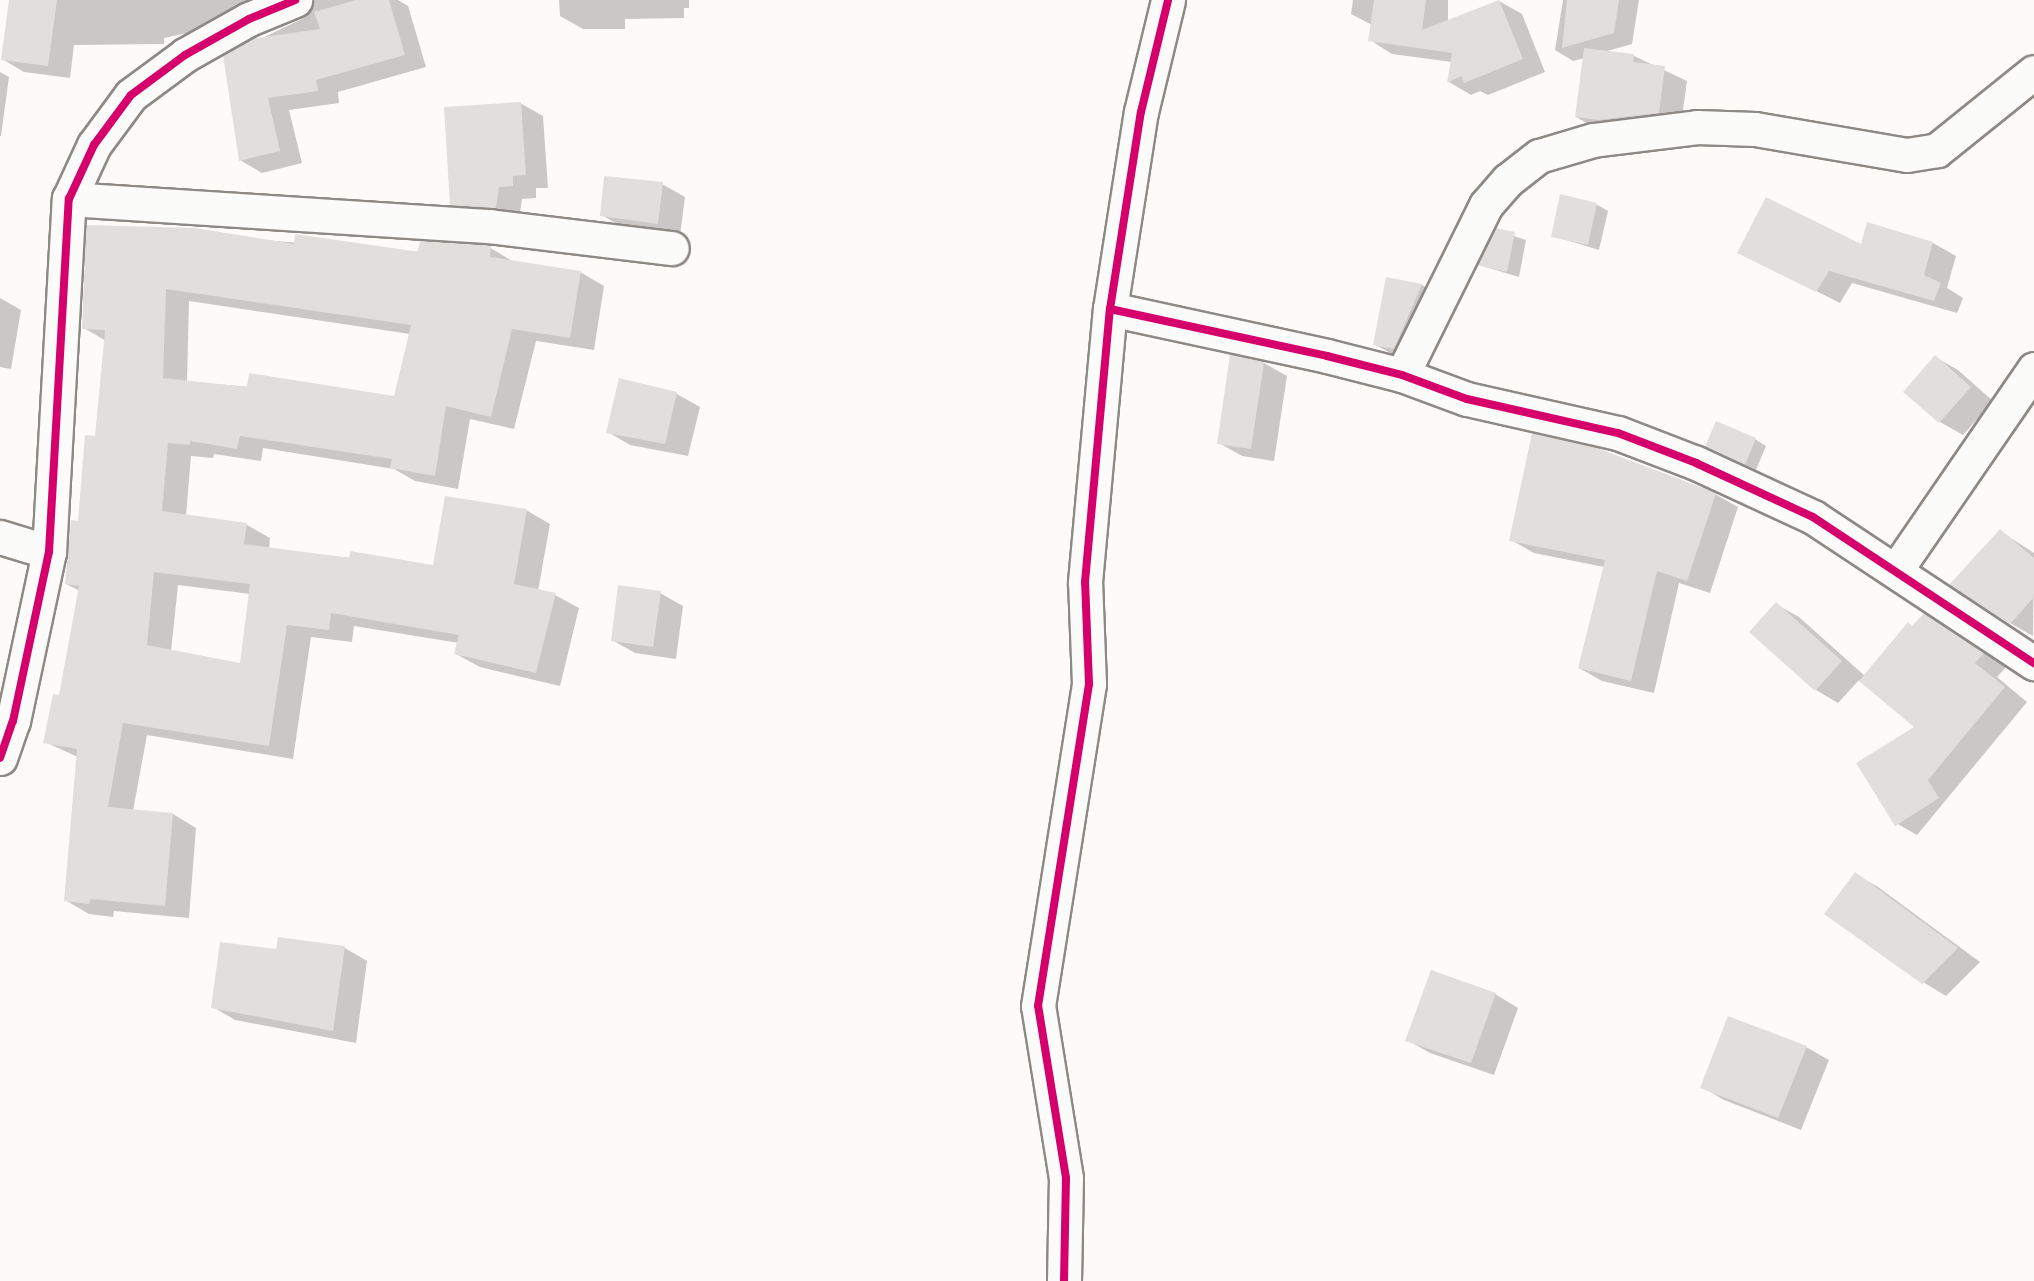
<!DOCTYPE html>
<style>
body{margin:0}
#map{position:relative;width:2034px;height:1281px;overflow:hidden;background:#fcfbf8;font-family:Kalam,sans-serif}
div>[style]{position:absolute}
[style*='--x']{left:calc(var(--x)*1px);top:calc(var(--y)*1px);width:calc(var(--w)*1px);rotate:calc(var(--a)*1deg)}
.shadow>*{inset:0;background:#0003}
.building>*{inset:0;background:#e0dfdc}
.roads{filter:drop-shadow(2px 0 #8d8985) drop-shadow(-2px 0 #8d8985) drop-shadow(0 2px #8d8985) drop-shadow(0 -2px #8d8985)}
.minor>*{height:33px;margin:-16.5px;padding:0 16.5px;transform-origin:16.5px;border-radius:16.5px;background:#fbfbf9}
.cycleway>*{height:8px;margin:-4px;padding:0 4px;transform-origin:4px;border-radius:4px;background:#d6006c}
span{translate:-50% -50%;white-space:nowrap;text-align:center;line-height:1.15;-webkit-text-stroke:6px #fdfcf7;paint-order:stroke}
</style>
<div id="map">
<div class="shadow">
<i style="clip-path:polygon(11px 0,299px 0,233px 23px,164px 38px,164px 44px,74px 45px,70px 78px,24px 72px,2px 59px)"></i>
<i style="clip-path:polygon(315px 0,398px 0,408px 6px,426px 67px,338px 92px,339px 103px,289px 110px,302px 163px,262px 173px,240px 160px,225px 56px,304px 18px)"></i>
<i style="clip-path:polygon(559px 0,689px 0,689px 8px,684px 8px,684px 18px,625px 19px,625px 29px,583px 29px,560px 16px)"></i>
<i style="clip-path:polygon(1353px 0,1448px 0,1448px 22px,1499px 1px,1522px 14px,1545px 72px,1488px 95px,1480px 91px,1471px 95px,1449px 82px,1452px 62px,1392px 54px,1370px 40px,1372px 25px,1351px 14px)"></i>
<i style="clip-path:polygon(1563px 0,1639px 0,1632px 44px,1604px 52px,1634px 56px,1687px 81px,1681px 125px,1599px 130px,1576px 117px,1585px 58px,1573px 61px,1555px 50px)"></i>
<i style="clip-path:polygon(0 72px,9px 77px,1px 136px,0 136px)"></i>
<i style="clip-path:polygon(520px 103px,543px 116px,548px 188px,536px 188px,536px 198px,522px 199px,519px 220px,474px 217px,451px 204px)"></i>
<i style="clip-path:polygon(662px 184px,685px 197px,680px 236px,625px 229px,602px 215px)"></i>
<i style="clip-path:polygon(1596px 204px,1608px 211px,1599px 250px,1553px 236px)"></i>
<i style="clip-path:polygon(1868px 224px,1933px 243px,1956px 256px,1947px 288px,1963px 298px,1957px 313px,1852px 283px,1840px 303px,1739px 252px,1862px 246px)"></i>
<i style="clip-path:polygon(evenodd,88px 226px,413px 252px,487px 246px,514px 262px,580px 272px,604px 286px,594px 350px,536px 341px,514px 429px,470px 419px,458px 489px,415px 481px,394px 469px,263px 448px,261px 461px,214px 454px,213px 458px,191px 456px,186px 516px,247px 525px,270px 538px,269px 549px,434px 567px,526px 510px,550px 524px,538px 591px,555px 595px,579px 608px,560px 686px,480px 667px,456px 654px,459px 643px,354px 626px,352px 642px,311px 637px,293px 759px,147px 735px,133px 811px,173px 814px,196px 828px,189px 918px,114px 911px,113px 917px,89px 914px,65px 900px,78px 757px,45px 742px,60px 697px,80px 591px,66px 584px,97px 438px,106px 341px,84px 328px,88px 226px,189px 301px,410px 334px,395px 398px,187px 382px,189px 301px,88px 226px,178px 585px,251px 594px,241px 665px,171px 651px,178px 585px)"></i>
<i style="clip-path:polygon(1496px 230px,1526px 240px,1519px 277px,1479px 265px)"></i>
<i style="clip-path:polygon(1387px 279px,1422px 285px,1444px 298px,1397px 357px,1374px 344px)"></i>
<i style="clip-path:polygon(0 298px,21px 310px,11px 369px,0 367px)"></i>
<i style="clip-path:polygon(1231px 356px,1264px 363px,1287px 376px,1274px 461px,1242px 456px,1219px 443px)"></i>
<i style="clip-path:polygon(1935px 357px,1958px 370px,1993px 401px,1963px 435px,1940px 422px,1905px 392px)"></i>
<i style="clip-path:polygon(620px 380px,677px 394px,700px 407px,688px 456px,630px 445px,608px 432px)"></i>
<i style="clip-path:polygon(1755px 439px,1766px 446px,1756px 470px,1718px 452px)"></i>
<i style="clip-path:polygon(1715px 494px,1738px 507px,1710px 593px,1679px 583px,1654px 693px,1602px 681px,1579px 668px,1604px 567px,1534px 553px,1511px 540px)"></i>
<i style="clip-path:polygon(2000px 531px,2034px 553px,2033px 636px,2010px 623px)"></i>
<i style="clip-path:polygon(660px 593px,683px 606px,676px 659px,635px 653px,612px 640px)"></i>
<i style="clip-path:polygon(1776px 604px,1799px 617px,1865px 676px,1924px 615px,2006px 667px,1997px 677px,2027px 702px,1917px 835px,1894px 822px,1917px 727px,1859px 680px,1838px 703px,1816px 690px)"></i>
<i style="clip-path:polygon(1855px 874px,1878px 887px,1980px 962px,1946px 996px,1923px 982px)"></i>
<i style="clip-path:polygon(345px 948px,367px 961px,356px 1043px,235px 1020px,213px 1007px,277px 951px)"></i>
<i style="clip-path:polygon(1495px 994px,1518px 1008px,1494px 1075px,1430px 1053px,1407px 1040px)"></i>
<i style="clip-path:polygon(1806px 1047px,1829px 1060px,1801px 1130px,1724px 1100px,1702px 1087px)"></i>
</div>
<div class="building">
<i style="clip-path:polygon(9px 0,57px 0,48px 66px,1px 60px)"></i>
<i style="clip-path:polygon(356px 0,389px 0,405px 55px,316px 80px,318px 91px,268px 98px,280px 151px,239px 161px,223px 55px,251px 39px,320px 29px,314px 12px)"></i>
<i style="clip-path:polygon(1374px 0,1426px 0,1422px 30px,1499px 0,1523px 59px,1464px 83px,1461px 76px,1447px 83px,1452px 53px,1368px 41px)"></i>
<i style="clip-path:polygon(1567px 0,1619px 0,1614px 33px,1562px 48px)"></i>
<i style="clip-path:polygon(1584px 48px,1634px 54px,1633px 62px,1665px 66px,1659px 113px,1598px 120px,1575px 117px)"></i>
<i style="clip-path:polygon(521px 102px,526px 175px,513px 176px,513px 186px,499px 187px,496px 208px,450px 205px,444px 107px)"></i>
<i style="clip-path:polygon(604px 176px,663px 182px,658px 224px,600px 216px)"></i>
<i style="clip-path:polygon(1560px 194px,1597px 203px,1588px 245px,1551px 237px)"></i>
<i style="clip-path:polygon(1766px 197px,1861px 244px,1867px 222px,1933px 242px,1924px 275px,1941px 283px,1934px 301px,1829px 271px,1816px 292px,1737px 253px)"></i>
<i style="clip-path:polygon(evenodd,86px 225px,195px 228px,294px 244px,295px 234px,413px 251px,418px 251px,420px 240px,487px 245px,491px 245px,490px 257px,581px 271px,570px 338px,512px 329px,491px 417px,446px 406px,435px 476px,390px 468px,392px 459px,240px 436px,237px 449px,190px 441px,190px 445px,168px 443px,162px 511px,247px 523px,244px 544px,349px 558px,350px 551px,433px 565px,445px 496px,527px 509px,514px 584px,556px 593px,536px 673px,454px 654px,459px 635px,331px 613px,329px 630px,287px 625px,269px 746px,123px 723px,108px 807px,173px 813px,165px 906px,91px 899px,89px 904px,64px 901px,77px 749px,43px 743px,53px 694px,59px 695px,79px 586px,65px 584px,71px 520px,78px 521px,85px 435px,95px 436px,105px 330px,82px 329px,86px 225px,166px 289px,411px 325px,394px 396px,249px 373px,247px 387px,163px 378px,166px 289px,86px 225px,154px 572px,250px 584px,240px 663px,147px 645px,154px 572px)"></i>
<i style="clip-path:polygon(1495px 228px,1515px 232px,1507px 272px,1477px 265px)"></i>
<i style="clip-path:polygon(1386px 277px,1422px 284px,1394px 349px,1373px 345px)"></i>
<i style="clip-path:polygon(1230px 354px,1264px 362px,1251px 449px,1217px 444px)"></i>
<i style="clip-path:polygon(1935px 355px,1971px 387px,1939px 423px,1903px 392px)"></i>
<i style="clip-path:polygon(619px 378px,677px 392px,665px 444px,606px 433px)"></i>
<i style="clip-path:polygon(1716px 421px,1756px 438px,1745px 465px,1705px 447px)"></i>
<i style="clip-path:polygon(1532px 433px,1597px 448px,1716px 493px,1687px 581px,1657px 571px,1631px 681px,1578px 668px,1605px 560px,1509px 541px)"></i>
<i style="clip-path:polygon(2000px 529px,2034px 558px,2034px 597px,2010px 624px,1949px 585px)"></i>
<i style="clip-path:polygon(618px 585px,661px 591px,653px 647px,611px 641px)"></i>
<i style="clip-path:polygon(1776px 602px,1842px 661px,1815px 691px,1749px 632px)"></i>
<i style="clip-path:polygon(1924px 613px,1984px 653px,1975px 663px,2005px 687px,1928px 780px,1939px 798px,1895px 826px,1856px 763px,1914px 727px,1859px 681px,1908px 622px,1912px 626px)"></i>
<i style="clip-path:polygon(1855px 872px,1958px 948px,1922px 984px,1824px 914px)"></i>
<i style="clip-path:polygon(278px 937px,345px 946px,333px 1031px,211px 1008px,220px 942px,276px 949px)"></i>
<i style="clip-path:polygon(1431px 970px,1496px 993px,1471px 1063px,1405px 1041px)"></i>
<i style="clip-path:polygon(1728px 1016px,1807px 1046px,1778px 1118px,1700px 1088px)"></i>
</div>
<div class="roads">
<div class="minor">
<i style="--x:69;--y:199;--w:421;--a:3.7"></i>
<i style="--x:489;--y:226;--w:184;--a:6.9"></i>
<i style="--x:1110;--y:309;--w:222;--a:12.2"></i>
<i style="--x:1327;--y:356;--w:77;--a:14.2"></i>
<i style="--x:1402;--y:375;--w:69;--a:20.3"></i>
<i style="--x:1467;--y:399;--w:155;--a:12.7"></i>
<i style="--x:1618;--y:433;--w:84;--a:21"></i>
<i style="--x:1696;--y:463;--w:129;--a:24.8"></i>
<i style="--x:1813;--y:517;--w:265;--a:33.5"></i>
<i style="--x:1402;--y:375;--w:190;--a:-63.7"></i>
<i style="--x:1486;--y:205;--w:33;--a:-49"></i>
<i style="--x:1508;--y:180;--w:39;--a:-38"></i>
<i style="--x:1539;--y:156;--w:56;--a:-16.5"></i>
<i style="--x:1593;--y:140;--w:105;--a:-7.1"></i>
<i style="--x:1697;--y:127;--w:58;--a:2"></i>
<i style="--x:1755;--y:129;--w:154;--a:9.7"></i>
<i style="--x:1907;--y:155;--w:30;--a:-9"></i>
<i style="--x:1937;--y:150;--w:124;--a:-38.8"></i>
<i style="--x:0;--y:537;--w:51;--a:17"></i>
<i style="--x:1896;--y:570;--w:244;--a:-55.5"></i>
<i style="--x:0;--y:758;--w:39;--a:-71"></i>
<i style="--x:13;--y:721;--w:173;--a:-78"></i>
<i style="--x:49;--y:552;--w:354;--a:-86.8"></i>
<i style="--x:69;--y:199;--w:60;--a:-65.2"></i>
<i style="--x:94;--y:145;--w:62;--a:-53.5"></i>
<i style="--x:131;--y:95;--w:67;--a:-36.5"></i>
<i style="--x:185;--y:55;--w:73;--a:-29.4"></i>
<i style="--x:249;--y:19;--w:50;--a:-22.4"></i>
<i style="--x:1064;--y:1281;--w:103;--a:-88.9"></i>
<i style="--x:1066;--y:1178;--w:174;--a:-99.2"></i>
<i style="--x:1038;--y:1006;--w:326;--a:-81"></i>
<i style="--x:1089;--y:684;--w:102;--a:-92.2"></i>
<i style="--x:1085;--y:582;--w:274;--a:-84.8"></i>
<i style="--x:1110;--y:309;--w:199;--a:-81.1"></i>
<i style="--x:1141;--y:112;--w:115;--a:-76.4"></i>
</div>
</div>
<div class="cycleway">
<i style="--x:1110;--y:309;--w:222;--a:12.2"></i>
<i style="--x:1327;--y:356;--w:77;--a:14.2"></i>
<i style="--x:1402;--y:375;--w:69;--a:20.3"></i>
<i style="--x:1467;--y:399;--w:155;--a:12.7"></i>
<i style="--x:1618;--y:433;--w:84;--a:21"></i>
<i style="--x:1696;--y:463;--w:129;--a:24.8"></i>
<i style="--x:1813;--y:517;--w:265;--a:33.5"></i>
<i style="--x:0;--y:758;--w:39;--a:-71"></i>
<i style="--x:13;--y:721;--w:173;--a:-78"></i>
<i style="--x:49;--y:552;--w:354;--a:-86.8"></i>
<i style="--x:69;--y:199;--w:60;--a:-65.2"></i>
<i style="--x:94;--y:145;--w:62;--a:-53.5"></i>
<i style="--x:131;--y:95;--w:67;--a:-36.5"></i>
<i style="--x:185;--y:55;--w:73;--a:-29.4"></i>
<i style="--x:249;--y:19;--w:50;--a:-22.4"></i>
<i style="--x:1064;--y:1281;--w:103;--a:-88.9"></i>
<i style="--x:1066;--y:1178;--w:174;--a:-99.2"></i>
<i style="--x:1038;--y:1006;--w:326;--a:-81"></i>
<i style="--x:1089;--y:684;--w:102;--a:-92.2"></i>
<i style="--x:1085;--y:582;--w:274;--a:-84.8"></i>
<i style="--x:1110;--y:309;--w:199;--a:-81.1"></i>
<i style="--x:1141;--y:112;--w:115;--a:-76.4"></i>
</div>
</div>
